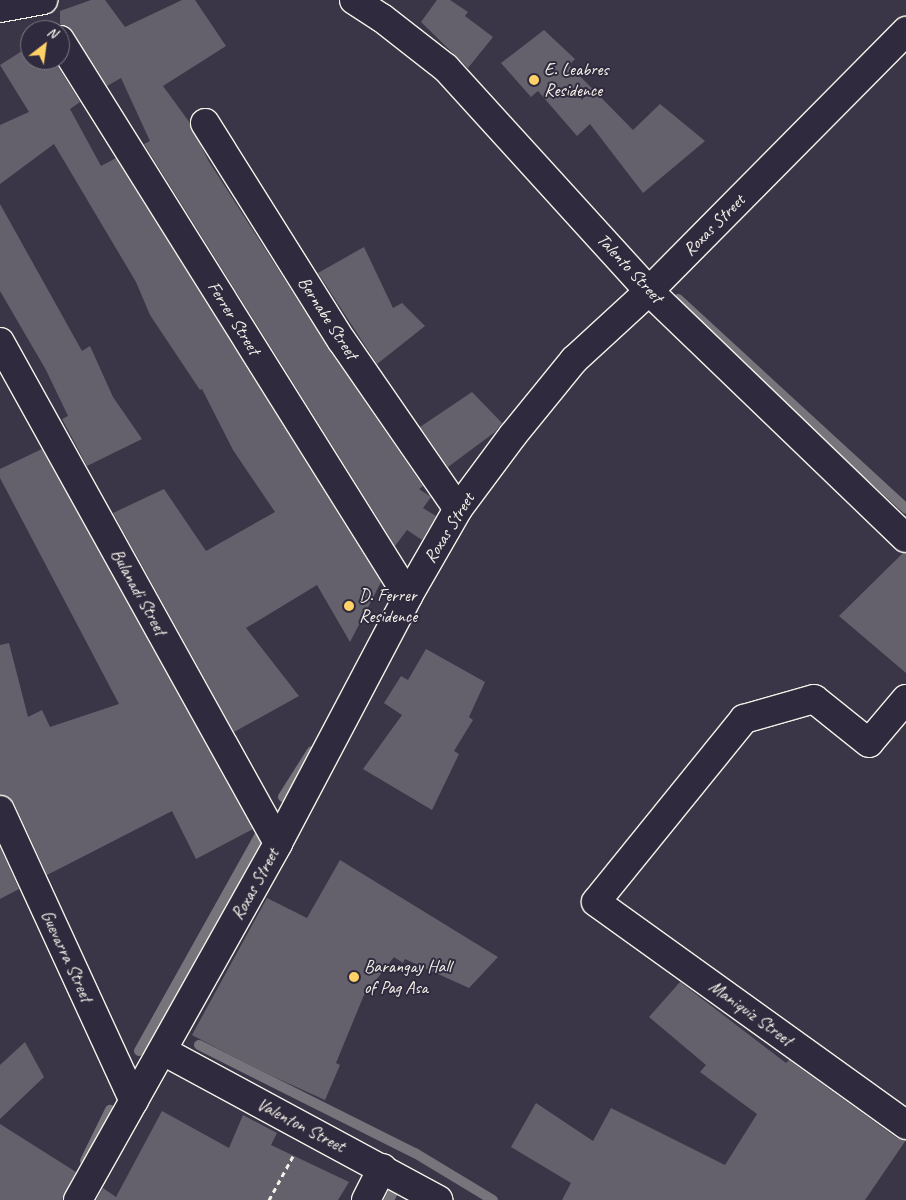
<!DOCTYPE html>
<style>
body{margin:0}
#map{position:relative;width:906px;height:1200px;overflow:hidden;background:#3b3647;font-family:Caveat,sans-serif}
div>[style]{position:absolute}
[style*='--x']{left:calc(var(--x)*1px);top:calc(var(--y)*1px);width:calc(var(--w)*1px);rotate:calc(var(--a)*1deg)}
.stream>*{height:10px;margin:-5px;padding:0 5px;transform-origin:5px;border-radius:5px;background:#78747b}
.building>*{inset:0;background:#65616c}
.path>*{height:3px;margin-top:-1.5px;transform-origin:0;background:repeating-linear-gradient(90deg,#f4f1e8 0 5px,transparent 0 9px)}
.roads{filter:drop-shadow(1px 0 #f4f1e8) drop-shadow(-1px 0 #f4f1e8) drop-shadow(0 1px #f4f1e8) drop-shadow(0 -1px #f4f1e8)}
.minor>*{height:28px;margin:-14px;padding:0 14px;transform-origin:14px;border-radius:14px;background:#2f2a3d}
.dots>*{width:14px;height:14px;translate:-50% -50%;box-sizing:border-box;border:2px solid #2f2a3d;border-radius:50%}
span{translate:-50% -50%;white-space:nowrap;text-align:center;line-height:1.15;-webkit-text-stroke:4px #2f2a3d;paint-order:stroke}
.poi-label{font-size:18px;color:#f4f1e8}
.left{translate:0 -50%;text-align:left}
.street-label{font-size:18px;color:#f4f1e8}
.north{position:absolute;left:20px;top:20px;width:50px;height:50px;box-sizing:border-box;background:#2f2a3d;border:1px solid #7e7a81;border-radius:50%;rotate:30deg;font-size:14px;font-weight:700;line-height:20px;text-align:center;color:#f4f1e8}
.north::after{content:'';display:block;margin:auto;width:18px;height:22px;background:#ffd166;clip-path:polygon(50% 0,100% 100%,50% 72%,0 100%)}
</style>
<div id="map">
<div class="stream">
<i style="--x:678;--y:299;--w:310;--a:42.6"></i>
<i style="--x:283;--y:797;--w:54;--a:-57.8"></i>
<i style="--x:199;--y:1045;--w:241;--a:26.6"></i>
<i style="--x:415;--y:1153;--w:91;--a:31.1"></i>
<i style="--x:139;--y:1051;--w:246;--a:-60.8"></i>
<i style="--x:85;--y:1161;--w:57;--a:-63.9"></i>
<i style="--x:389;--y:1200;--w:15;--a:-62"></i>
</div>
<div class="building">
<i style="clip-path:polygon(91px 0,105px 0,125px 27px,182px 0,195px 0,226px 46px,163px 86px,190px 123px,208px 160px,329px 349px,423px 486px,419px 489px,431px 497px,423px 508px,436px 516px,422px 540px,407px 530px,395px 546px,144px 144px,150px 141px,121px 78px,107px 86px,73px 32px,60px 24px,60px 11px)"></i>
<i style="clip-path:polygon(437px 0,450px 0,468px 12px,465px 16px,493px 37px,468px 68px,421px 22px)"></i>
<i style="clip-path:polygon(544px 30px,575px 59px,569px 65px,633px 130px,660px 104px,705px 141px,643px 193px,590px 124px,577px 136px,538px 91px,531px 97px,501px 63px)"></i>
<i style="clip-path:polygon(30px 46px,30px 60px,54px 60px,80px 102px,70px 109px,101px 166px,116px 158px,381px 582px,350px 642px,317px 585px,246px 628px,299px 696px,234px 732px,113px 513px,164px 489px,206px 551px,275px 512px,233px 450px,202px 389px,200px 390px,150px 315px,136px 282px,54px 144px,0 184px,0 125px,29px 112px,0 65px)"></i>
<i style="clip-path:polygon(0 204px,82px 351px,90px 346px,113px 397px,142px 439px,87px 466px,62px 419px,68px 416px,46px 370px,0 291px)"></i>
<i style="clip-path:polygon(364px 247px,393px 308px,402px 303px,425px 326px,377px 364px,318px 273px)"></i>
<i style="clip-path:polygon(472px 392px,502px 423px,495px 432px,448px 467px,420px 427px)"></i>
<i style="clip-path:polygon(42px 449px,253px 829px,196px 859px,172px 811px,47px 875px,14px 803px,9px 797px,0 795px,0 645px,9px 643px,28px 717px,42px 710px,50px 727px,119px 704px,0 478px,0 469px)"></i>
<i style="clip-path:polygon(903px 553px,906px 553px,906px 673px,839px 616px)"></i>
<i style="clip-path:polygon(426px 649px,485px 682px,469px 717px,473px 720px,454px 751px,459px 754px,432px 810px,363px 769px,402px 715px,384px 703px,401px 676px,408px 680px)"></i>
<i style="clip-path:polygon(0 847px,19px 889px,0 899px)"></i>
<i style="clip-path:polygon(340px 860px,498px 957px,469px 988px,405px 959px,403px 963px,394px 957px,364px 995px,336px 1063px,340px 1065px,325px 1100px,261px 1071px,192px 1035px,267px 898px,307px 918px)"></i>
<i style="clip-path:polygon(680px 982px,786px 1063px,789px 1060px,897px 1138px,906px 1140px,865px 1200px,562px 1200px,571px 1183px,511px 1147px,536px 1103px,593px 1141px,611px 1108px,725px 1165px,757px 1114px,700px 1072px,706px 1065px,649px 1017px)"></i>
<i style="clip-path:polygon(25px 1042px,44px 1077px,0 1119px,0 1065px)"></i>
<i style="clip-path:polygon(162px 1111px,229px 1148px,243px 1115px,277px 1133px,271px 1145px,349px 1182px,338px 1200px,96px 1200px,103px 1188px,116px 1197px)"></i>
<i style="clip-path:polygon(0 1124px,76px 1172px,62px 1200px,0 1200px)"></i>
</div>
<div class="path">
<i style="--x:269;--y:1200;--w:50;--a:-61.4"></i>
</div>
<div class="roads">
<div class="minor">
<i style="--x:354;--y:0;--w:33;--a:33"></i>
<i style="--x:382;--y:18;--w:81;--a:38"></i>
<i style="--x:446;--y:68;--w:302;--a:47.7"></i>
<i style="--x:649;--y:291;--w:356;--a:43.9"></i>
<i style="--x:0;--y:8;--w:44;--a:-10.5"></i>
<i style="--x:60;--y:40;--w:656;--a:57.96"></i>
<i style="--x:205;--y:123;--w:257;--a:57.9"></i>
<i style="--x:342;--y:341;--w:204;--a:55.4"></i>
<i style="--x:0;--y:342;--w:573;--a:60.97"></i>
<i style="--x:906;--y:699;--w:57;--a:130.1"></i>
<i style="--x:869;--y:743;--w:70;--a:-141.3"></i>
<i style="--x:814;--y:699;--w:73;--a:164.1"></i>
<i style="--x:744;--y:719;--w:235;--a:129"></i>
<i style="--x:596;--y:902;--w:382;--a:35.7"></i>
<i style="--x:0;--y:810;--w:320;--a:65.3"></i>
<i style="--x:163;--y:1051;--w:313;--a:28.4"></i>
<i style="--x:78;--y:1200;--w:409;--a:-60.7"></i>
<i style="--x:278;--y:843;--w:279;--a:-62.2"></i>
<i style="--x:408;--y:596;--w:100;--a:-60.1"></i>
<i style="--x:458;--y:509;--w:92;--a:-53.4"></i>
<i style="--x:513;--y:435;--w:97;--a:-50.9"></i>
<i style="--x:574;--y:360;--w:102;--a:-42.6"></i>
<i style="--x:649;--y:291;--w:366;--a:-45.3"></i>
<i style="--x:366;--y:1200;--w:36;--a:-63"></i>
</div>
</div>
<div class="dots">
<i style="left:534px;top:80px;background:#ffd166"></i>
<i style="left:349px;top:606px;background:#ffd166"></i>
<i style="left:354px;top:977px;background:#ffd166"></i>
</div>
<div class="poi-label">
<span class="left" style="left:544px;top:80px">E. Leabres<br>Residence</span>
<span class="left" style="left:359px;top:606px">D. Ferrer<br>Residence</span>
<span class="left" style="left:364px;top:977px">Barangay Hall<br>of Pag Asa</span>
</div>
<div class="street-label">
<span style="left:714px;top:225px;rotate:-45deg">Roxas Street</span>
<span style="left:630px;top:268px;rotate:47deg">Talento Street</span>
<span style="left:234px;top:318px;rotate:58deg">Ferrer Street</span>
<span style="left:328px;top:318px;rotate:57deg">Bernabe Street</span>
<span style="left:449px;top:528px;rotate:-58deg">Roxas Street</span>
<span style="left:139px;top:592px;rotate:61deg">Bulanadi Street</span>
<span style="left:255px;top:884px;rotate:-61deg">Roxas Street</span>
<span style="left:67px;top:956px;rotate:65deg">Guevarra Street</span>
<span style="left:751px;top:1013px;rotate:36deg">Maniquiz Street</span>
<span style="left:301px;top:1125px;rotate:28deg">Valenton Street</span>
</div>
<div class="north">N</div>
</div>
